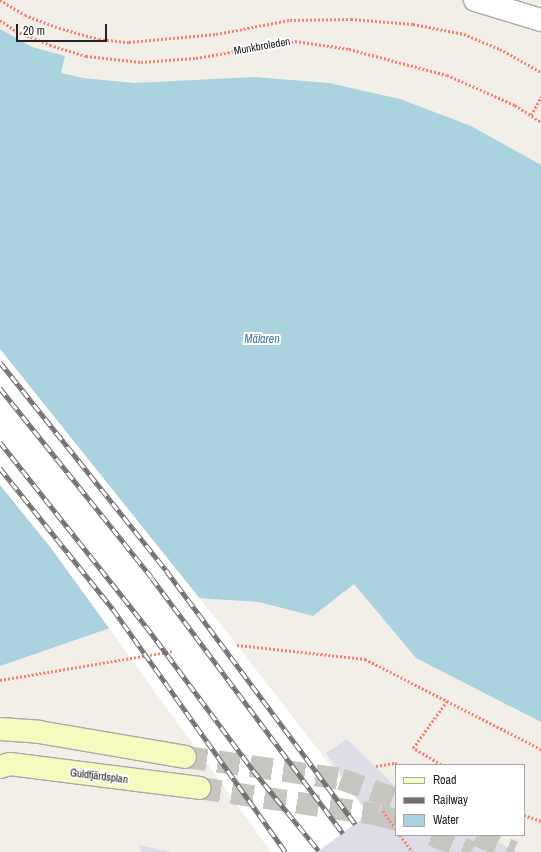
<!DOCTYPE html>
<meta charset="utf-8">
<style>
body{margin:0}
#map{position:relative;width:541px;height:852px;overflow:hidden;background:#f2efe9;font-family:"Archivo Narrow",sans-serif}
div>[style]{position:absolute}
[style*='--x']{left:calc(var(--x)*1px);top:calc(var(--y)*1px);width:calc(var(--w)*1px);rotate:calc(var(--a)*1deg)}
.plaza>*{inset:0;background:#dddde8}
.water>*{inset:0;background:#aad3df}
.pier>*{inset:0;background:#fff}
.secondary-tunnel>*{height:22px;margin-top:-11px;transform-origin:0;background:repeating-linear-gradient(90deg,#c8c6c1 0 22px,transparent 0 33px)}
.path>*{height:2.5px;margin-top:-1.25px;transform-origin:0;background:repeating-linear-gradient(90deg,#fa8072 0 2px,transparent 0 4px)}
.roads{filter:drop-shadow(1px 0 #a9a9a9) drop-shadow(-1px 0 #a9a9a9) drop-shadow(0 1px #a9a9a9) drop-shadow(0 -1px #a9a9a9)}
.minor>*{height:22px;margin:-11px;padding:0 11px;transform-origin:11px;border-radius:11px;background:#fff}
.secondary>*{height:22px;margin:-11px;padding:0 11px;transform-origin:11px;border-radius:11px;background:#f7fabf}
.rail>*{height:4.5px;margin-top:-2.25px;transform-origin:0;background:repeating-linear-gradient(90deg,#fff 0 9px,#707070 0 18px);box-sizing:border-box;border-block:1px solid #707070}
span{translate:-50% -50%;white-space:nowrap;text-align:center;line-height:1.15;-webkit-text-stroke:4px #fff;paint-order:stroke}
.street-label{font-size:11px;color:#222}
.water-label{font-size:12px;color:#4a7aab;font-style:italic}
.legend{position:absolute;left:395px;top:764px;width:130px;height:72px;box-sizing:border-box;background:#fff;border:1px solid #a7a7a7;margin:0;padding:5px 7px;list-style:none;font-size:12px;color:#222}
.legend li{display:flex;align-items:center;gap:8px;height:20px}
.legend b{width:20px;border:1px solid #a7a7a7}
.scale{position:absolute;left:16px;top:24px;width:91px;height:18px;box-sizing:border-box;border:2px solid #222;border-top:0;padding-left:5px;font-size:12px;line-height:14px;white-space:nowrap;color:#222;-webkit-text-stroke:3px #fff;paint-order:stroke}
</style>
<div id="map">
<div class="plaza">
<i style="clip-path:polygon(347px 739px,396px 787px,396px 835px,484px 835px,518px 852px,317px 852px,368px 814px,326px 753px)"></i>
<i style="clip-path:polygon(139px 845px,170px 852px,141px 852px)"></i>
</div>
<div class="water">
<i style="clip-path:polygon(0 29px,32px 47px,65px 56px,61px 73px,83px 78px,134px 83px,254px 77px,329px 83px,400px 99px,471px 126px,541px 165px,541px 722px,416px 658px,354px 584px,313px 616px,259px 602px,197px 598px,0 666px)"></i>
</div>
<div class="pier">
<i style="clip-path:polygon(0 349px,237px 645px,368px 814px,317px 852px,271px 852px,51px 548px,0 485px)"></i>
</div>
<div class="secondary-tunnel">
<i style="--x:185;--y:757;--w:158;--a:8"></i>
<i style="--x:341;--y:779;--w:59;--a:20"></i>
<i style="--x:199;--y:788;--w:182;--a:8.5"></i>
<i style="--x:379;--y:815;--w:18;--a:16"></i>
<i style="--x:432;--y:835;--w:43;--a:23.6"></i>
<i style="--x:477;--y:835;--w:40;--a:25"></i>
</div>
<div class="path">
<i style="--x:0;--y:0;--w:29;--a:31"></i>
<i style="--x:25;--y:15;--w:36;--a:21"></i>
<i style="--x:59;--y:28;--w:41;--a:15.4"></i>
<i style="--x:99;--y:39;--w:30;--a:6"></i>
<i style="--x:129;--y:42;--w:87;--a:-5.3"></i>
<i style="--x:216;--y:34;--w:75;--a:-10.7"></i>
<i style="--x:290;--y:20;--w:61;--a:-0.9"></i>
<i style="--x:351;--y:19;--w:62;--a:4.6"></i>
<i style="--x:413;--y:24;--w:52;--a:11.1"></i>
<i style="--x:464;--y:34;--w:39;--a:23"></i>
<i style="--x:500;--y:49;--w:47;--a:29.3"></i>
<i style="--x:0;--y:20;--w:19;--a:35"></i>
<i style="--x:16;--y:31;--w:37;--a:22"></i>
<i style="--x:50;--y:45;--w:38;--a:17"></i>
<i style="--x:86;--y:56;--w:55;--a:6.2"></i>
<i style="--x:141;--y:62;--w:55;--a:-4.2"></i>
<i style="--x:196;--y:58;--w:100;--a:-9.7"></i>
<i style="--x:295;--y:41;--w:55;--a:8.4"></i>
<i style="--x:349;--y:49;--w:101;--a:14.9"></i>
<i style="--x:447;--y:75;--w:74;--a:23.8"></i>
<i style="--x:515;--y:105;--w:31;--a:33"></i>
<i style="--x:531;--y:115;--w:21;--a:-61"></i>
<i style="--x:237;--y:645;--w:129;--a:6.2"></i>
<i style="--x:365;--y:659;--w:198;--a:27.1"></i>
<i style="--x:0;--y:680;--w:175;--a:-9.5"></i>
<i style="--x:441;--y:765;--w:33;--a:-149"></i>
<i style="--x:413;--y:748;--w:58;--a:-54.1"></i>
<i style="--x:376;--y:766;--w:19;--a:-9"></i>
<i style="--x:395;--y:763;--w:5;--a:22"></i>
<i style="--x:383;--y:811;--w:22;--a:54"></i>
<i style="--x:524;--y:815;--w:18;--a:19"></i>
<i style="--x:400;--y:835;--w:21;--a:53"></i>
</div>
<div class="roads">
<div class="minor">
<i style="--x:475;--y:0;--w:69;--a:16.9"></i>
</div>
<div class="secondary">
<i style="--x:0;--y:729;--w:39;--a:4"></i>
<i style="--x:39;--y:732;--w:148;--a:9.7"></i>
<i style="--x:0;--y:767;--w:10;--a:-17"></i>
<i style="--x:10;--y:764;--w:191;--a:7.2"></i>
</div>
</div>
<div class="rail">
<i style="--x:0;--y:362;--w:266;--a:51.4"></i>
<i style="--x:166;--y:570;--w:317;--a:53.3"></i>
<i style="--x:0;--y:388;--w:243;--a:51.3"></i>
<i style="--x:152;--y:578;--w:319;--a:53.2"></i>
<i style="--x:0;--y:442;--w:235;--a:51.6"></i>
<i style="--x:146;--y:626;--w:179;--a:53.4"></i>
<i style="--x:253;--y:770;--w:104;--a:50.8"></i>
<i style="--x:0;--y:468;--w:181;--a:51.3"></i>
<i style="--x:113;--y:609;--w:298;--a:54.6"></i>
</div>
<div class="street-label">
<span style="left:262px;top:46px;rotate:-10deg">Munkbroleden</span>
<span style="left:99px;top:776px;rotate:7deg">Guldfjärdsplan</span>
</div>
<div class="water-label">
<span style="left:262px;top:340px">Mälaren</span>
</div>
<ul class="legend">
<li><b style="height:5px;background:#f7fabf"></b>Road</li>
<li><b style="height:5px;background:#707070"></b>Railway</li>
<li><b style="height:11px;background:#aad3df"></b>Water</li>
</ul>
<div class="scale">20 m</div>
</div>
